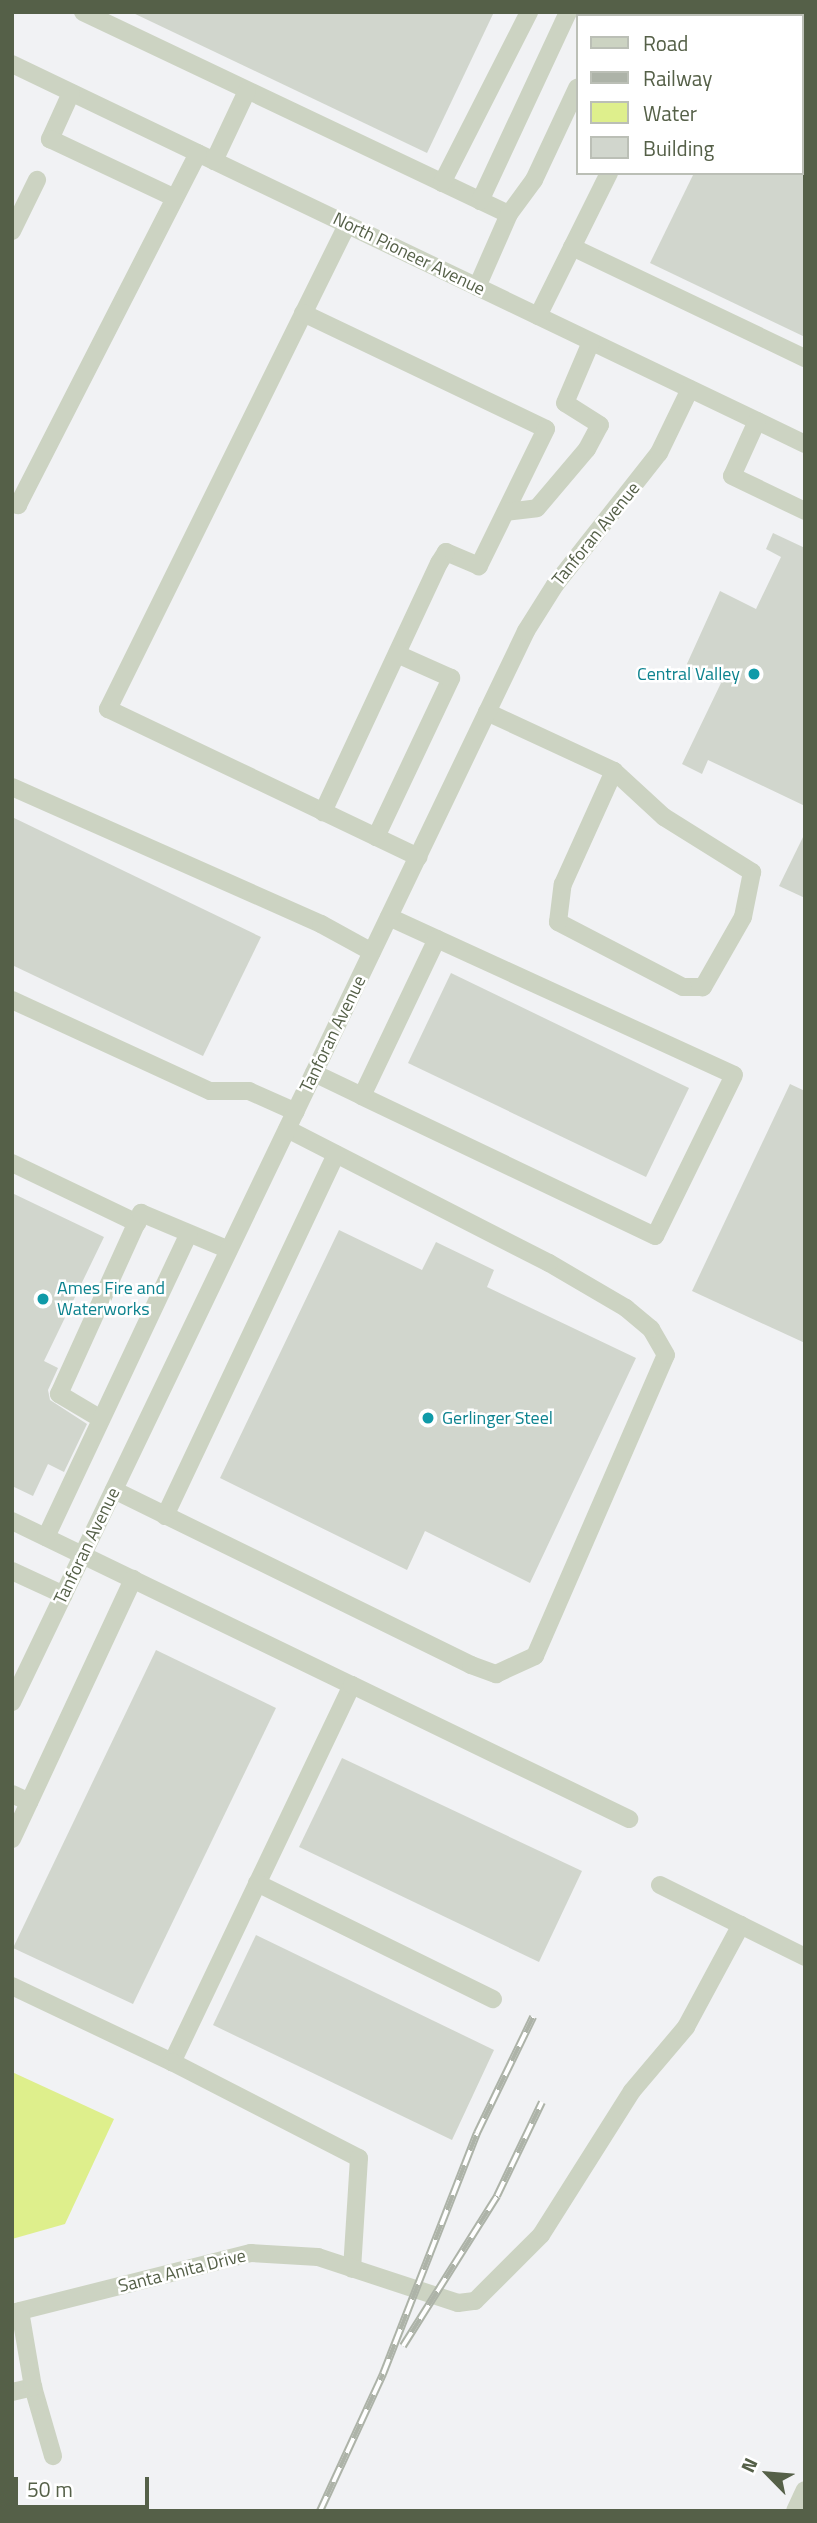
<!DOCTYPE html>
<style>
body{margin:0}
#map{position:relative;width:817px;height:2523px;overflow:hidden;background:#f1f2f4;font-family:"Titillium Web",sans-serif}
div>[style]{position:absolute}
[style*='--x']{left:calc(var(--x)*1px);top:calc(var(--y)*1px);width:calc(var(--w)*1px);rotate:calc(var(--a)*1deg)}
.water>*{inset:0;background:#deef8c}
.building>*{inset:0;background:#d1d6cd}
.minor>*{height:18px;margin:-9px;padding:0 9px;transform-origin:9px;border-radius:9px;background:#ccd3c2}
.rail>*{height:8px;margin-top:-4px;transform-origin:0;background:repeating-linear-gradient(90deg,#fff 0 16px,#adb3a8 0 32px);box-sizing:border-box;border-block:2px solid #adb3a8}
.dots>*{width:19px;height:19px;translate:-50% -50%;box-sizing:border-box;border:4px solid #fff;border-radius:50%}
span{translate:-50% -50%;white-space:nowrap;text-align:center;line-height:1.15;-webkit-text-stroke:5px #fff;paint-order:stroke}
.street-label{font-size:18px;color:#556048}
.culture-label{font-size:18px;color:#0d838f}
.right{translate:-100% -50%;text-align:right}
.left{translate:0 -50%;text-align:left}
.frame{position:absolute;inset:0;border:14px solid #556048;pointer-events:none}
.legend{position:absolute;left:576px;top:14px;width:228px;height:161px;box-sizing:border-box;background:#fff;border:2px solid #bbbfb6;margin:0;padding:9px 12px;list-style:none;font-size:21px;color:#556048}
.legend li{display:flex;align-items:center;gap:14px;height:35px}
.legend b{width:35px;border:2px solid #bbbfb6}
.north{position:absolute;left:733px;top:2439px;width:70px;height:70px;-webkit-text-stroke:5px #fff;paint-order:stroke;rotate:295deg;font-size:19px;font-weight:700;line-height:28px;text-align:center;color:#556048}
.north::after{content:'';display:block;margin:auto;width:24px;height:32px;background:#556048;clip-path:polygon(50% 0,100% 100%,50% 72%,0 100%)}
.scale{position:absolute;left:14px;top:2477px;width:135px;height:32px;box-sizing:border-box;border:4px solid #556048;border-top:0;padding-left:9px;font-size:21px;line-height:24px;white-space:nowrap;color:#556048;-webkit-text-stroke:5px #fff;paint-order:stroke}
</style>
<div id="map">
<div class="water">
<i style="clip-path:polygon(12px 2072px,114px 2119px,65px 2224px,12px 2239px)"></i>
</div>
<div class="building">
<i style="clip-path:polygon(131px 12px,494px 12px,427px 153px)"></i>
<i style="clip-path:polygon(694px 173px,805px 173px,805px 337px,650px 263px)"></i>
<i style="clip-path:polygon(773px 533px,805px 548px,805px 806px,708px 760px,702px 774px,682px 764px,721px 683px,686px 666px,720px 591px,756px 609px,781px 557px,766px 549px)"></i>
<i style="clip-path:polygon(12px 817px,261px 937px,203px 1056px,12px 965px)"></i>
<i style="clip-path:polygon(805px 833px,805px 898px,779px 886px)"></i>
<i style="clip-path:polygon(451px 973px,689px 1088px,646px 1177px,408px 1063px)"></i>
<i style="clip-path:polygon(790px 1084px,805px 1091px,805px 1343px,692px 1291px)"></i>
<i style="clip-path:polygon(12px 1193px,104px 1237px,44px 1361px,58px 1368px,48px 1390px,50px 1400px,87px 1424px,64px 1472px,48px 1464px,33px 1496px,12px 1486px)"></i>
<i style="clip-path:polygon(339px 1230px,422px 1270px,436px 1242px,494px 1270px,487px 1287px,636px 1358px,530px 1583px,425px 1531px,407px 1570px,220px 1478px)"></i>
<i style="clip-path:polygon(156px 1650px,276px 1708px,133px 2004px,13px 1948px)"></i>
<i style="clip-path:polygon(342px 1758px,582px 1871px,539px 1962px,299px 1847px)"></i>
<i style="clip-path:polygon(256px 1935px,494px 2050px,452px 2140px,213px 2025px)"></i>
</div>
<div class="minor">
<i style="--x:83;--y:12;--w:471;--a:25.4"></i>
<i style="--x:611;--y:16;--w:4;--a:-63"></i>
<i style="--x:686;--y:16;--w:4;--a:-63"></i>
<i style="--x:12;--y:64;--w:879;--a:25.6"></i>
<i style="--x:71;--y:93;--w:51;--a:114.5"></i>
<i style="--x:50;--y:139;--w:138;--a:25.3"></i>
<i style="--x:214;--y:161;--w:77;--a:-64.8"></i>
<i style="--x:442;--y:183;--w:192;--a:-63"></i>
<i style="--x:480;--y:201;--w:208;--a:-65"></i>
<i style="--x:347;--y:225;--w:540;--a:116.28"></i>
<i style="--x:108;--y:709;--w:344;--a:25.5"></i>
<i style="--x:12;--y:231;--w:57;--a:-63.9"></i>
<i style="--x:572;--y:247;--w:258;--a:25.5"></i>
<i style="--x:477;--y:287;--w:80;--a:-66.3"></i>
<i style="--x:509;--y:214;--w:42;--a:-53.7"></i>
<i style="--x:534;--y:180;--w:102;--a:-64.9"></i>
<i style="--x:303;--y:313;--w:269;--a:25.5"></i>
<i style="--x:546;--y:429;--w:153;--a:116.1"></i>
<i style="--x:479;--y:566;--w:36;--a:-157"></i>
<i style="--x:446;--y:552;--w:13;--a:122"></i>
<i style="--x:439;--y:563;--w:275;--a:115"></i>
<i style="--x:538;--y:316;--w:160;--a:-63.6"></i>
<i style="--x:757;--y:421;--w:60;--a:114.4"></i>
<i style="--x:732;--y:476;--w:81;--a:25.6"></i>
<i style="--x:12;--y:502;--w:7;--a:27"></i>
<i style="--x:18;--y:505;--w:395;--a:-62.9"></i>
<i style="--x:506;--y:512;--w:31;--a:-7"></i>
<i style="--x:537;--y:508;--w:77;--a:-49.7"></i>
<i style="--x:587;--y:449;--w:27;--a:-62"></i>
<i style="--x:600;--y:425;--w:41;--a:-147.8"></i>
<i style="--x:565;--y:403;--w:66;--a:-66.9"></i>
<i style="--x:487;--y:712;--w:140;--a:24.9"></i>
<i style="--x:614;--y:771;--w:68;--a:42.6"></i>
<i style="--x:664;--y:817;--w:104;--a:32"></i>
<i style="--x:752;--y:872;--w:46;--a:101.3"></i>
<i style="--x:743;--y:917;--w:81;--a:119.7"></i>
<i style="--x:703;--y:987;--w:20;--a:180"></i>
<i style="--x:683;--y:987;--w:141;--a:-152.5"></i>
<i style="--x:558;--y:922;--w:38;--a:-83"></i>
<i style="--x:563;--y:884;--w:124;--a:-65.7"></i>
<i style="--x:12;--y:787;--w:338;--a:23.9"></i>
<i style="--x:321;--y:924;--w:58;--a:28.8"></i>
<i style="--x:376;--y:837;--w:176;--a:-64.7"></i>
<i style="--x:451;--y:678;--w:59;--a:-156"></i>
<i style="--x:389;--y:917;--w:379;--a:24.6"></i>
<i style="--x:734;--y:1075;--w:179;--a:116.1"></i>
<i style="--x:655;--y:1236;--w:325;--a:-154.5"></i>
<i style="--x:362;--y:1096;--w:174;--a:-64.5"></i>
<i style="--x:12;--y:1000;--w:218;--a:24.7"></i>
<i style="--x:210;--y:1091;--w:39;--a:0"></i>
<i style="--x:249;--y:1091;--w:51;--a:24.1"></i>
<i style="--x:314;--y:1073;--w:53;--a:25.6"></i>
<i style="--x:12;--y:1163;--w:139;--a:25.6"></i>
<i style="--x:101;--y:1419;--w:49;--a:-149.2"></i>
<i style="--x:59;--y:1394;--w:199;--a:-65.6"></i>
<i style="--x:141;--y:1213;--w:95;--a:22.8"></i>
<i style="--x:114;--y:1490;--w:398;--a:26.1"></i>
<i style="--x:471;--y:1665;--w:27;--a:20"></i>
<i style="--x:496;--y:1674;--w:43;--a:-24.8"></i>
<i style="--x:535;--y:1656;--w:328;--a:-66.5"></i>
<i style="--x:666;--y:1355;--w:30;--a:-120"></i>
<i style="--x:651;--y:1329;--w:33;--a:-140"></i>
<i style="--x:626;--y:1308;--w:89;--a:-149.7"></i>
<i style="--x:549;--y:1263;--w:294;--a:-152.9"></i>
<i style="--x:165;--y:1516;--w:400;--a:-64.7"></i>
<i style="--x:12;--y:1521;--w:377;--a:25.8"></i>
<i style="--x:352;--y:1685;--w:418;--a:115.5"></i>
<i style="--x:172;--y:2062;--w:177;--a:-154.6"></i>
<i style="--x:46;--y:1537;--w:334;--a:-64.8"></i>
<i style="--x:12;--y:1571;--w:57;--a:24.8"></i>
<i style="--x:352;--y:1685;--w:308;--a:25.8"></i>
<i style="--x:12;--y:1702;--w:1188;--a:-64.36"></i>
<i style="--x:526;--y:631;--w:54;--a:-57.8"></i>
<i style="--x:555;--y:585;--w:168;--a:-51.8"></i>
<i style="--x:659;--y:453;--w:71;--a:-64.2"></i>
<i style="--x:12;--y:1794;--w:19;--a:25"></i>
<i style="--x:12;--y:1839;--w:287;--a:-65"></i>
<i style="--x:257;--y:1883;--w:263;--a:26.2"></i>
<i style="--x:660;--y:1885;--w:162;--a:26.4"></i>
<i style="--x:172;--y:2062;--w:210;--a:27.2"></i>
<i style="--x:359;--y:2158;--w:111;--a:93.6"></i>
<i style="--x:12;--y:2313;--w:246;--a:-14.1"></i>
<i style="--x:251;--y:2253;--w:67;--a:3.4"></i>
<i style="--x:318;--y:2257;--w:147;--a:18.2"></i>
<i style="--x:458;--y:2303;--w:17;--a:-7"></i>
<i style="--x:475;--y:2301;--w:93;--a:-45"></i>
<i style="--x:541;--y:2235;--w:170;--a:-57.7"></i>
<i style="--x:632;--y:2091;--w:84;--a:-49.8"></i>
<i style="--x:686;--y:2027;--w:116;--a:-61.7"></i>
<i style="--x:33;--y:2387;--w:72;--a:73.8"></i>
<i style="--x:12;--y:2392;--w:22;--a:-13"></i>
<i style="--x:33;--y:2387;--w:77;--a:-99.7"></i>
<i style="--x:795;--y:2511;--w:23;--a:-65"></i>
</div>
<div class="rail">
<i style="--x:403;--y:2346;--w:177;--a:-57.9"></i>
<i style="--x:497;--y:2196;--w:104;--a:-64.4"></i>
<i style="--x:320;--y:2511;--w:151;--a:-65.3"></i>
<i style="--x:383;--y:2374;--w:259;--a:-68.7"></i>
<i style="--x:477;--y:2133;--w:129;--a:-64.2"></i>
</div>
<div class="dots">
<i style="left:754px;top:674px;background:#0f9aa8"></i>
<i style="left:43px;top:1299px;background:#0f9aa8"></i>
<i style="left:428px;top:1418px;background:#0f9aa8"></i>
</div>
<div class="street-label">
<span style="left:409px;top:254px;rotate:26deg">North Pioneer Avenue</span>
<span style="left:596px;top:534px;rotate:-51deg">Tanforan Avenue</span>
<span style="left:333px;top:1034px;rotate:-64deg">Tanforan Avenue</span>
<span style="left:87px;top:1546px;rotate:-64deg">Tanforan Avenue</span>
<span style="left:182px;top:2271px;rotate:-14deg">Santa Anita Drive</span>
</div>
<div class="culture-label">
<span class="right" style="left:740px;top:674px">Central Valley</span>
<span class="left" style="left:57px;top:1299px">Ames Fire and<br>Waterworks</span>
<span class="left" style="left:442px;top:1418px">Gerlinger Steel</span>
</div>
<div class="frame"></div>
<ul class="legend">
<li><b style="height:9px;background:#ccd3c2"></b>Road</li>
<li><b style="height:9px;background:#adb3a8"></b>Railway</li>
<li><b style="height:19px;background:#deef8c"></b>Water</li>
<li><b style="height:19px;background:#d1d6cd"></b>Building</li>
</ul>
<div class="north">N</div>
<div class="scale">50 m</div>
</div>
